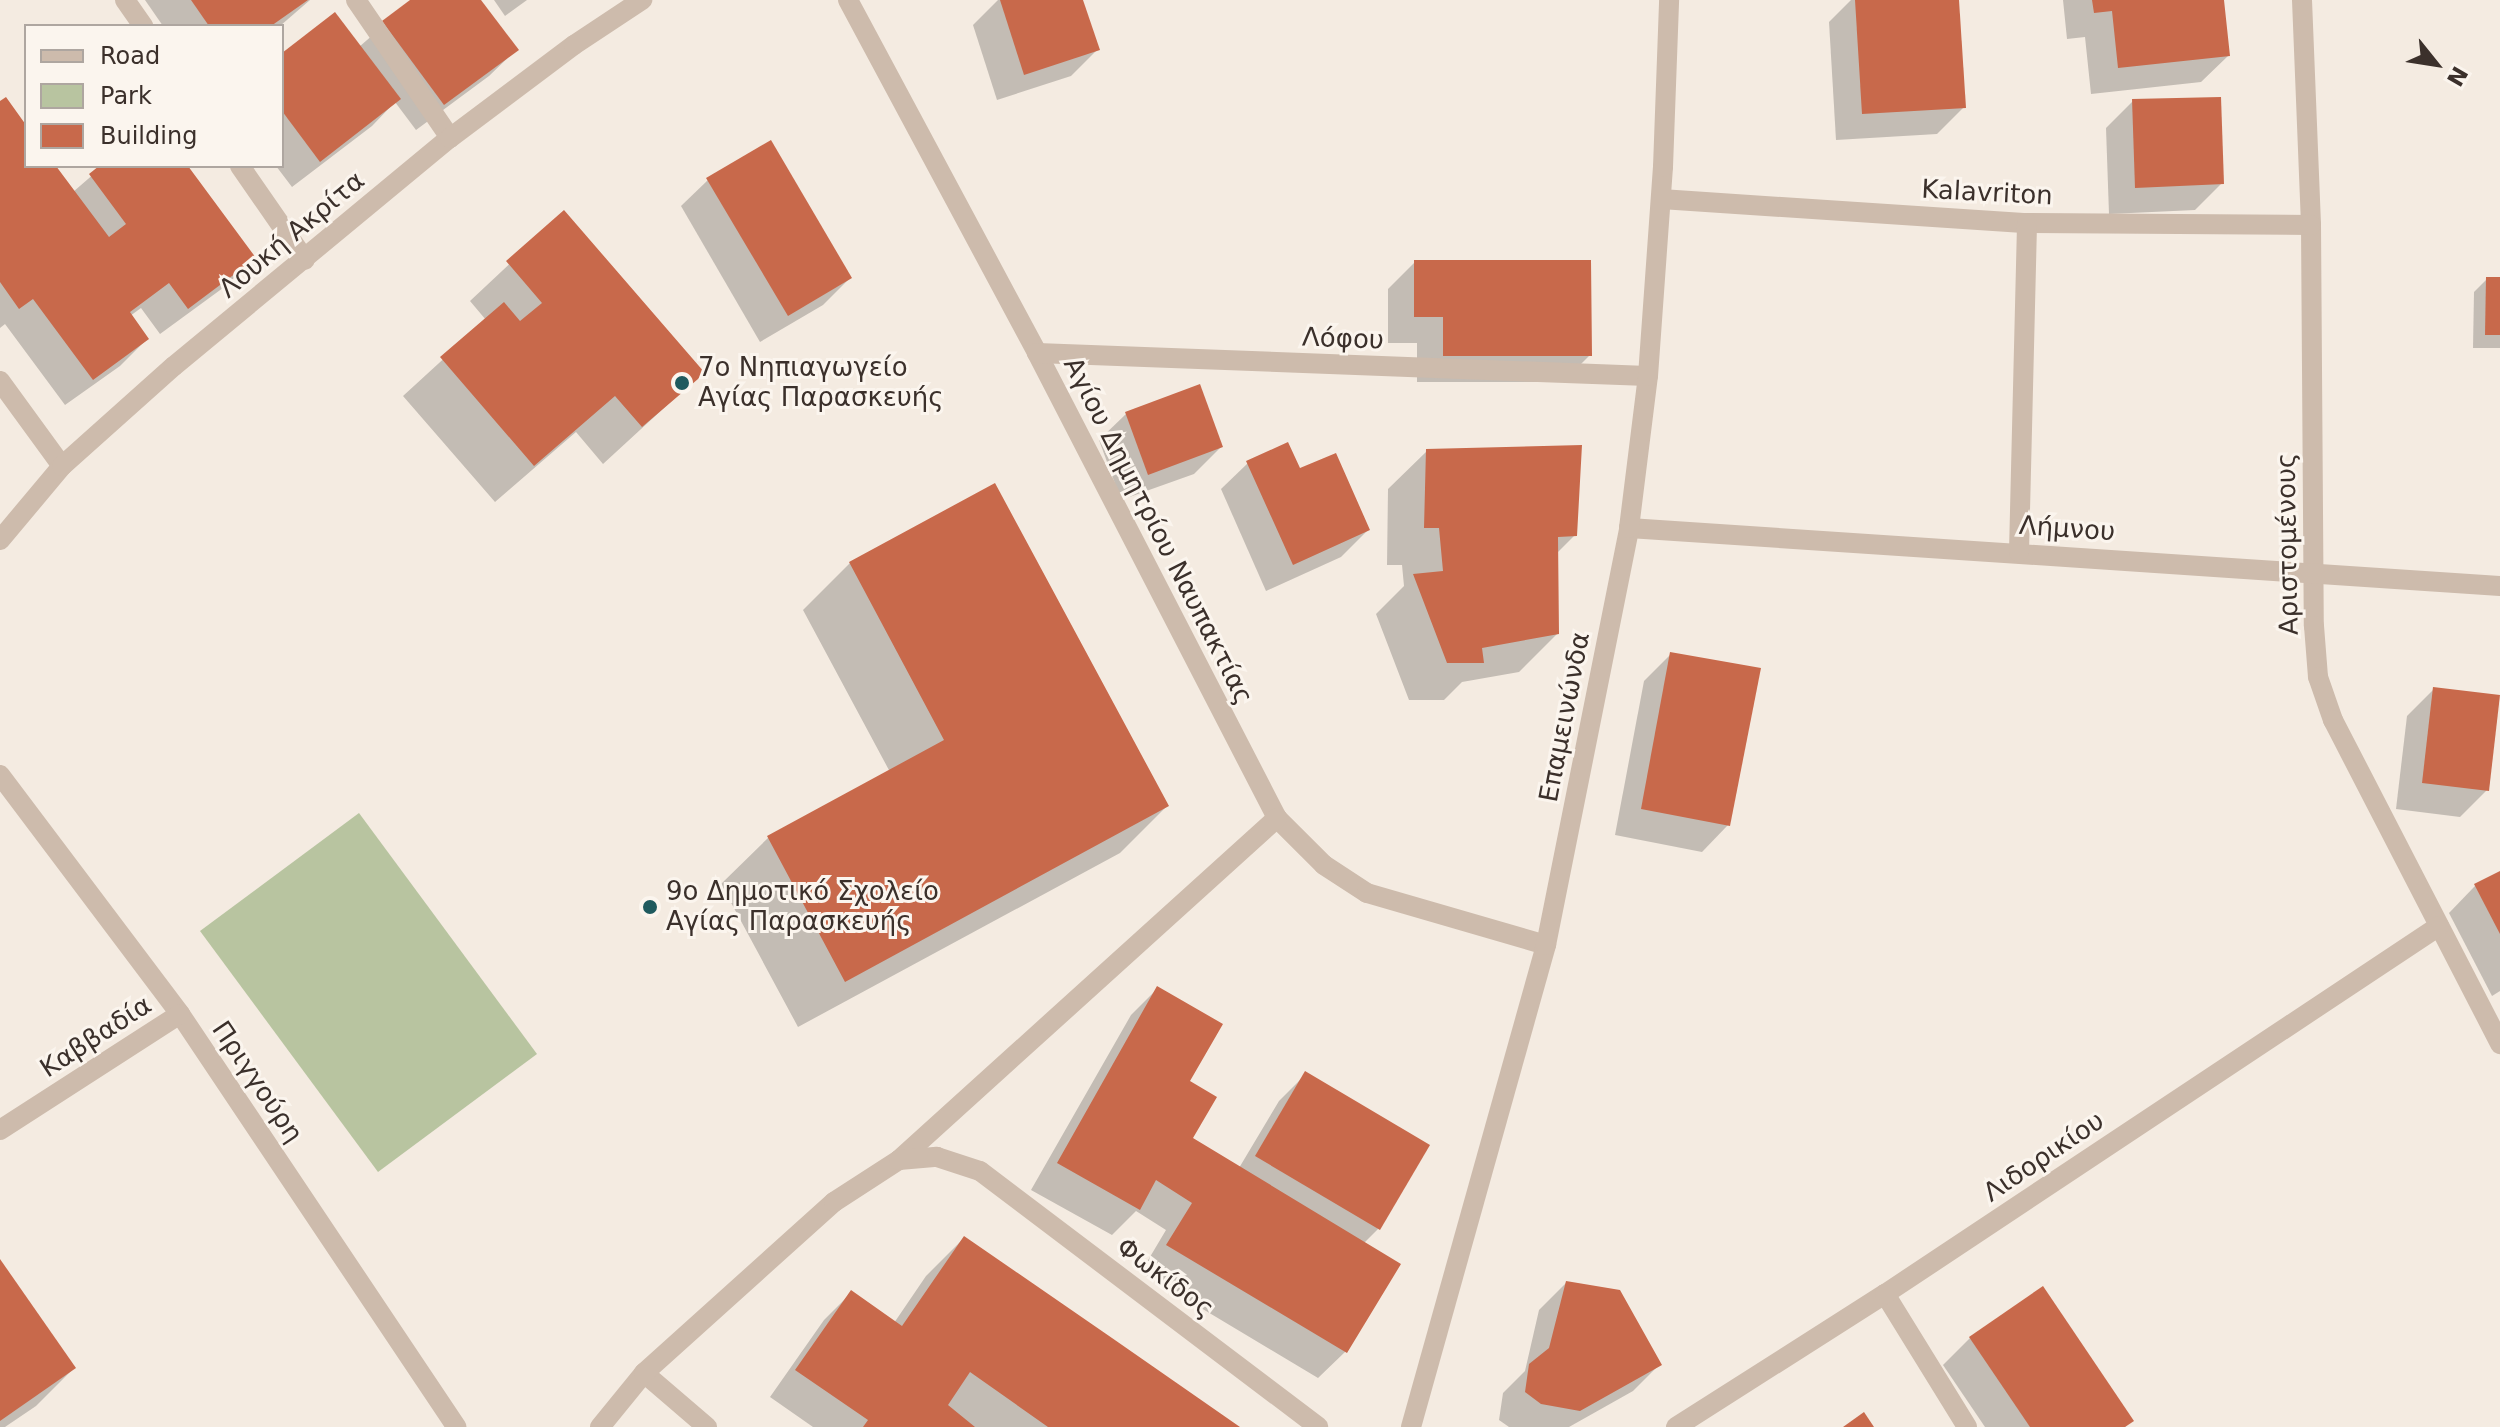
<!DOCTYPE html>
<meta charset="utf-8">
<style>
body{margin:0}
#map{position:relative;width:2500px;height:1427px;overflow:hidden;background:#f4ebe1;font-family:"DejaVu Sans",sans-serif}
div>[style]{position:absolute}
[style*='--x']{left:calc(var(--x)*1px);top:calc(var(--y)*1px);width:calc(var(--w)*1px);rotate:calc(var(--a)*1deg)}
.green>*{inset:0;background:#b8c4a0}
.shadow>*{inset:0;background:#0003}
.building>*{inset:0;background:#c8694b}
.minor>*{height:20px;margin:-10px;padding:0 10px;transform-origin:10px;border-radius:10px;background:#cdbbac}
.dots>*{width:22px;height:22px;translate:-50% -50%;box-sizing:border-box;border:4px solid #fbf5ee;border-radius:50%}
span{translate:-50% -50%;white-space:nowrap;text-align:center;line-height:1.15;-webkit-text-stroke:6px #fbf5ee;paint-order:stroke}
.street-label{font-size:26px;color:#3b302b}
.poi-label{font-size:26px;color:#3b302b}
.left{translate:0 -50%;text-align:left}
.legend{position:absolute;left:24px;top:24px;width:260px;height:144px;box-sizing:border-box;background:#fbf5ee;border:2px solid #aea6a0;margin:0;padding:10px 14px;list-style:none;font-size:24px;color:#3b302b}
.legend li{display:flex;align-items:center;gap:16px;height:40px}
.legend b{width:40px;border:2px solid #aea6a0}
.north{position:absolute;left:2396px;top:24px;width:80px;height:80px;-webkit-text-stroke:6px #fbf5ee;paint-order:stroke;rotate:120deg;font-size:22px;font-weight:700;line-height:32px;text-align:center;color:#3b302b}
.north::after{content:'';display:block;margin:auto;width:28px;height:36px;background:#3b302b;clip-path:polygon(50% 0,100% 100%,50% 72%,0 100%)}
</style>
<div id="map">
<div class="green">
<i style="clip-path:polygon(359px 813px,537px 1054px,378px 1172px,200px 931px)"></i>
</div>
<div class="shadow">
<i style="clip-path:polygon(145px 0,310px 0,280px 26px,163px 26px)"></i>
<i style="clip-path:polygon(413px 0,479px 0,516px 50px,489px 76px,416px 130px,395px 102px,372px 126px,292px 187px,276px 166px,282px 166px,282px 56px,359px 47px)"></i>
<i style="clip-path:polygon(494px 0,527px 0,505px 16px)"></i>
<i style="clip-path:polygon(998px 0,1081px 0,1098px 49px,1071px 76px,997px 100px,973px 25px)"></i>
<i style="clip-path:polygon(1851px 0,1957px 0,1964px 107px,1937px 134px,1836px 140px,1829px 22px)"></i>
<i style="clip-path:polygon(2063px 0,2222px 0,2228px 56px,2201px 82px,2091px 94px,2085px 37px,2067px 39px)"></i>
<i style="clip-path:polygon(2133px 101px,2222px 183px,2195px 210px,2109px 214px,2106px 128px)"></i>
<i style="clip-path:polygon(0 104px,26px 128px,26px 166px,54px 166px,73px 192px,103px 166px,186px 166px,254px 258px,227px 285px,160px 334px,141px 308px,130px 316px,147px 339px,120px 366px,65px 405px,5px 324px,0 328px)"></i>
<i style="clip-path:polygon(708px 180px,850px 278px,823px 305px,760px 342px,681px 206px)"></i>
<i style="clip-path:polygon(564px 213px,702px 373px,603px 464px,576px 432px,495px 502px,403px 396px,486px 320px,470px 301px)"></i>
<i style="clip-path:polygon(1415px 262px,1590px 355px,1563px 382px,1417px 382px,1417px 343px,1388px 343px,1388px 289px)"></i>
<i style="clip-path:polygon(2487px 279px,2500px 279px,2500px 348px,2473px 348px,2474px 292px)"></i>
<i style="clip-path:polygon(1126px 414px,1221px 447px,1194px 474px,1121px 500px,1099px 440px)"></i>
<i style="clip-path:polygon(1427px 451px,1575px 535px,1556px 554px,1557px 634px,1519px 672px,1462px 682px,1444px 700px,1409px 700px,1376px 614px,1404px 586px,1402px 565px,1387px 565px,1388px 489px)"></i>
<i style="clip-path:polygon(1248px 463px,1299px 471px,1368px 530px,1341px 557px,1266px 591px,1221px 489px)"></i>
<i style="clip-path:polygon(850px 563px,1167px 806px,1120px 853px,798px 1027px,721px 884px,768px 838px,890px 772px,803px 610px)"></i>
<i style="clip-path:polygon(1671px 654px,1728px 825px,1702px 852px,1615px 835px,1644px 681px)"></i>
<i style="clip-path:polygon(2434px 689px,2487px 790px,2460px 817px,2396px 809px,2407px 716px)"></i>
<i style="clip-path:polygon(2500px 873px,2500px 991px,2492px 996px,2449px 913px,2475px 886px)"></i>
<i style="clip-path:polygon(1158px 988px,1187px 1082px,1190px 1138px,1239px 1168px,1279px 1101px,1306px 1074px,1378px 1229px,1364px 1243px,1345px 1352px,1318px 1378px,1141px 1272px,1166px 1230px,1136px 1211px,1112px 1235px,1031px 1190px,1131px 1015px)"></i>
<i style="clip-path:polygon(964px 1238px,1237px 1427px,813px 1427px,770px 1397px,824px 1320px,851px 1293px,894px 1323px,926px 1276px)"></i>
<i style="clip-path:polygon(0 1263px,74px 1368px,36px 1406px,5px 1427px,0 1427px)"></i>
<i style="clip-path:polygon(1566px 1283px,1660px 1364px,1633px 1391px,1569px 1427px,1509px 1427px,1499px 1420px,1503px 1393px,1525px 1371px,1539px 1310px)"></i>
<i style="clip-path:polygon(1970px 1338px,2131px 1421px,2125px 1427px,1985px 1427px,1943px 1365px)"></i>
</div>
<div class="building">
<i style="clip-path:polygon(191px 0,308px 0,271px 26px,209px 26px)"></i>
<i style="clip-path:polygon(410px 0,481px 0,519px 50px,444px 105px,382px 21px)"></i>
<i style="clip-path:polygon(1000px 0,1083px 0,1100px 50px,1024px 75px)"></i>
<i style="clip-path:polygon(1855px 0,1959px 0,1966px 108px,1862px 114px)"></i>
<i style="clip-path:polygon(2092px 0,2224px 0,2230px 56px,2118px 68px,2112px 11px,2094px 13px)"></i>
<i style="clip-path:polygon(335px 12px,401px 99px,320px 162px,282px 111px,282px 53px)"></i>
<i style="clip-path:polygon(6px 97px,26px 125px,26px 166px,56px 166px,109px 237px,126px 224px,89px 174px,99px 166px,188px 166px,256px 258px,188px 309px,169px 283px,130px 312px,149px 339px,93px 380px,33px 299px,19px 309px,0 282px,0 101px)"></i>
<i style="clip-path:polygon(2221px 97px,2224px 184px,2135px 188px,2132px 99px)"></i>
<i style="clip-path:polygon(771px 140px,852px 278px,788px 316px,706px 178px)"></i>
<i style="clip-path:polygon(564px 210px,705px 373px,642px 427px,615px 396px,534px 466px,440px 357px,504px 302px,520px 321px,542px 303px,506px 261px)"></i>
<i style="clip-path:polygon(1414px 260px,1591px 260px,1592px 356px,1443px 356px,1443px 317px,1414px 317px)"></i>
<i style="clip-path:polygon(2486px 277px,2500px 277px,2500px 335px,2485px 335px)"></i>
<i style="clip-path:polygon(1200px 384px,1223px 447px,1148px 475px,1125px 412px)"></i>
<i style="clip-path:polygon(1288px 442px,1300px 468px,1336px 453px,1370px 530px,1293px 565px,1246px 461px)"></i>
<i style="clip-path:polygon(1582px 445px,1577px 536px,1558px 537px,1559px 634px,1482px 648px,1484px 663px,1447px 663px,1413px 574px,1443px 571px,1439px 528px,1424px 528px,1426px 449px)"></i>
<i style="clip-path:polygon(995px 483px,1169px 806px,845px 982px,767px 836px,944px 740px,849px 562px)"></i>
<i style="clip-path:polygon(1670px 652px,1761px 668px,1730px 826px,1641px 809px)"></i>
<i style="clip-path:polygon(2433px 687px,2500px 695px,2489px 791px,2422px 783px)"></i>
<i style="clip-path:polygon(2500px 871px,2500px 934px,2474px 884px)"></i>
<i style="clip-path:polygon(1157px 986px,1223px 1024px,1190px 1081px,1217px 1097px,1193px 1138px,1401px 1264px,1347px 1353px,1166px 1245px,1192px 1203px,1156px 1180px,1140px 1210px,1057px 1163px)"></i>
<i style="clip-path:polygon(1305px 1071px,1430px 1145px,1380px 1230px,1255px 1156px)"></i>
<i style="clip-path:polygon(964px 1236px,1112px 1338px,1240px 1427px,1048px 1427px,970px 1372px,948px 1405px,975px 1427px,863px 1427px,868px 1420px,795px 1370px,851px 1290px,902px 1326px)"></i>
<i style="clip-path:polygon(0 1259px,76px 1368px,0 1421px)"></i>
<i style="clip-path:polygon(1566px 1281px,1620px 1290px,1662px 1365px,1580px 1411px,1541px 1404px,1525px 1392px,1529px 1364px,1549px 1348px)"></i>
<i style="clip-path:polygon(2043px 1286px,2134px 1421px,2125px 1427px,2030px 1427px,1969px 1337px)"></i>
<i style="clip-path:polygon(1864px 1412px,1874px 1427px,1843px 1427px)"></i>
</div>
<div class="minor">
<i style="--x:125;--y:0;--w:32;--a:55"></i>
<i style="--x:356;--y:0;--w:167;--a:55.7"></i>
<i style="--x:848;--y:0;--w:400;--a:61.8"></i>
<i style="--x:1037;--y:353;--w:523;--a:62.7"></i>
<i style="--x:1277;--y:818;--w:66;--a:45"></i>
<i style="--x:1324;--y:865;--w:51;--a:33.1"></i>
<i style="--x:1367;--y:893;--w:186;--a:16.2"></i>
<i style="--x:2302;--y:0;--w:225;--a:87.7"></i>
<i style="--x:2311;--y:225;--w:401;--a:89.6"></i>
<i style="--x:2314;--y:626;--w:51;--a:85.5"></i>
<i style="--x:2318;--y:677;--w:46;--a:70.8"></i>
<i style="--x:2333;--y:720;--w:365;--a:62.7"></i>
<i style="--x:240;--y:166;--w:114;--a:55.3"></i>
<i style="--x:1661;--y:199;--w:367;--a:3.8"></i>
<i style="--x:2027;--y:223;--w:284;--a:0.4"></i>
<i style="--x:1037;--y:353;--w:611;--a:2.16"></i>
<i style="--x:0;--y:381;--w:105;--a:53.9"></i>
<i style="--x:1629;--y:528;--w:873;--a:3.81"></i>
<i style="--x:0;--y:540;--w:97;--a:-50"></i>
<i style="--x:62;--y:466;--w:150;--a:-41.8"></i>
<i style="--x:174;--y:366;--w:358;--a:-39.6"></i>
<i style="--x:450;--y:138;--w:155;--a:-36.9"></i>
<i style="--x:574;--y:45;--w:82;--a:-33.5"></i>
<i style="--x:2019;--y:552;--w:329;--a:-88.6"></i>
<i style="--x:0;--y:775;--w:299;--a:53"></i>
<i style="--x:180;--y:1014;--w:497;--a:56.2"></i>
<i style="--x:0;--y:1130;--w:214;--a:-32.8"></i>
<i style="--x:899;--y:1160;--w:510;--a:-42.14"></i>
<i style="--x:1885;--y:1294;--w:156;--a:58.3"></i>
<i style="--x:644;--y:1373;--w:83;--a:40.6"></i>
<i style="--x:600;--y:1427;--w:70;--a:-50.8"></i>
<i style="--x:644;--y:1373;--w:256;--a:-42"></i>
<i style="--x:834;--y:1202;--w:77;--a:-32.9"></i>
<i style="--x:899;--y:1160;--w:38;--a:-5"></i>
<i style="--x:937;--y:1157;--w:45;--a:18"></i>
<i style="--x:980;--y:1171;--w:424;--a:37.1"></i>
<i style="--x:1411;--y:1427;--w:501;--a:-74.35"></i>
<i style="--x:1546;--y:945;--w:425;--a:-78.7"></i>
<i style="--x:1629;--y:528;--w:153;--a:-82.9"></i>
<i style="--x:1648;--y:376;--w:210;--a:-85.9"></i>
<i style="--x:1663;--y:167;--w:167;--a:-87.9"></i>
<i style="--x:1676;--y:1427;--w:248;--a:-32.5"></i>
<i style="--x:1885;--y:1294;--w:665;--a:-33.59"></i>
</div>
<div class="dots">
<i style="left:682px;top:383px;background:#1f5a5e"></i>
<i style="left:650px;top:907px;background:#1f5a5e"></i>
</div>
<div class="street-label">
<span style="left:1987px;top:193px;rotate:3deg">Kalavriton</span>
<span style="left:292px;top:235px;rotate:-40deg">Λουκή Ακρίτα</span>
<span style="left:1343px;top:339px;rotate:2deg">Λόφου</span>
<span style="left:2067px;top:529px;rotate:4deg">Λήμνου</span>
<span style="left:1158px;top:531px;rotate:63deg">Αγίου Δημητρίου Ναυπακτίας</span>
<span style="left:2288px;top:544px;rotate:-91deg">Αριστομένους</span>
<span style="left:1565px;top:717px;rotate:-79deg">Επαμεινώνδα</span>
<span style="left:96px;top:1037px;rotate:-33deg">Καββαδία</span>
<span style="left:257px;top:1082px;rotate:56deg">Πριγγούρη</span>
<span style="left:2044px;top:1157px;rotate:-34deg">Λιδορικίου</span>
<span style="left:1165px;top:1278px;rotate:37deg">Φωκίδος</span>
</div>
<div class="poi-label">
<span class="left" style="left:698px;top:383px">7ο Νηπιαγωγείο<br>Αγίας Παρασκευής</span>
<span class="left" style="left:666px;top:907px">9ο Δημοτικό Σχολείο<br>Αγίας Παρασκευής</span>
</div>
<ul class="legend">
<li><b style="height:10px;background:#cdbbac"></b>Road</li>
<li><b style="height:22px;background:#b8c4a0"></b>Park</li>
<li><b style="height:22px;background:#c8694b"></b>Building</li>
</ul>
<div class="north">N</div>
</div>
